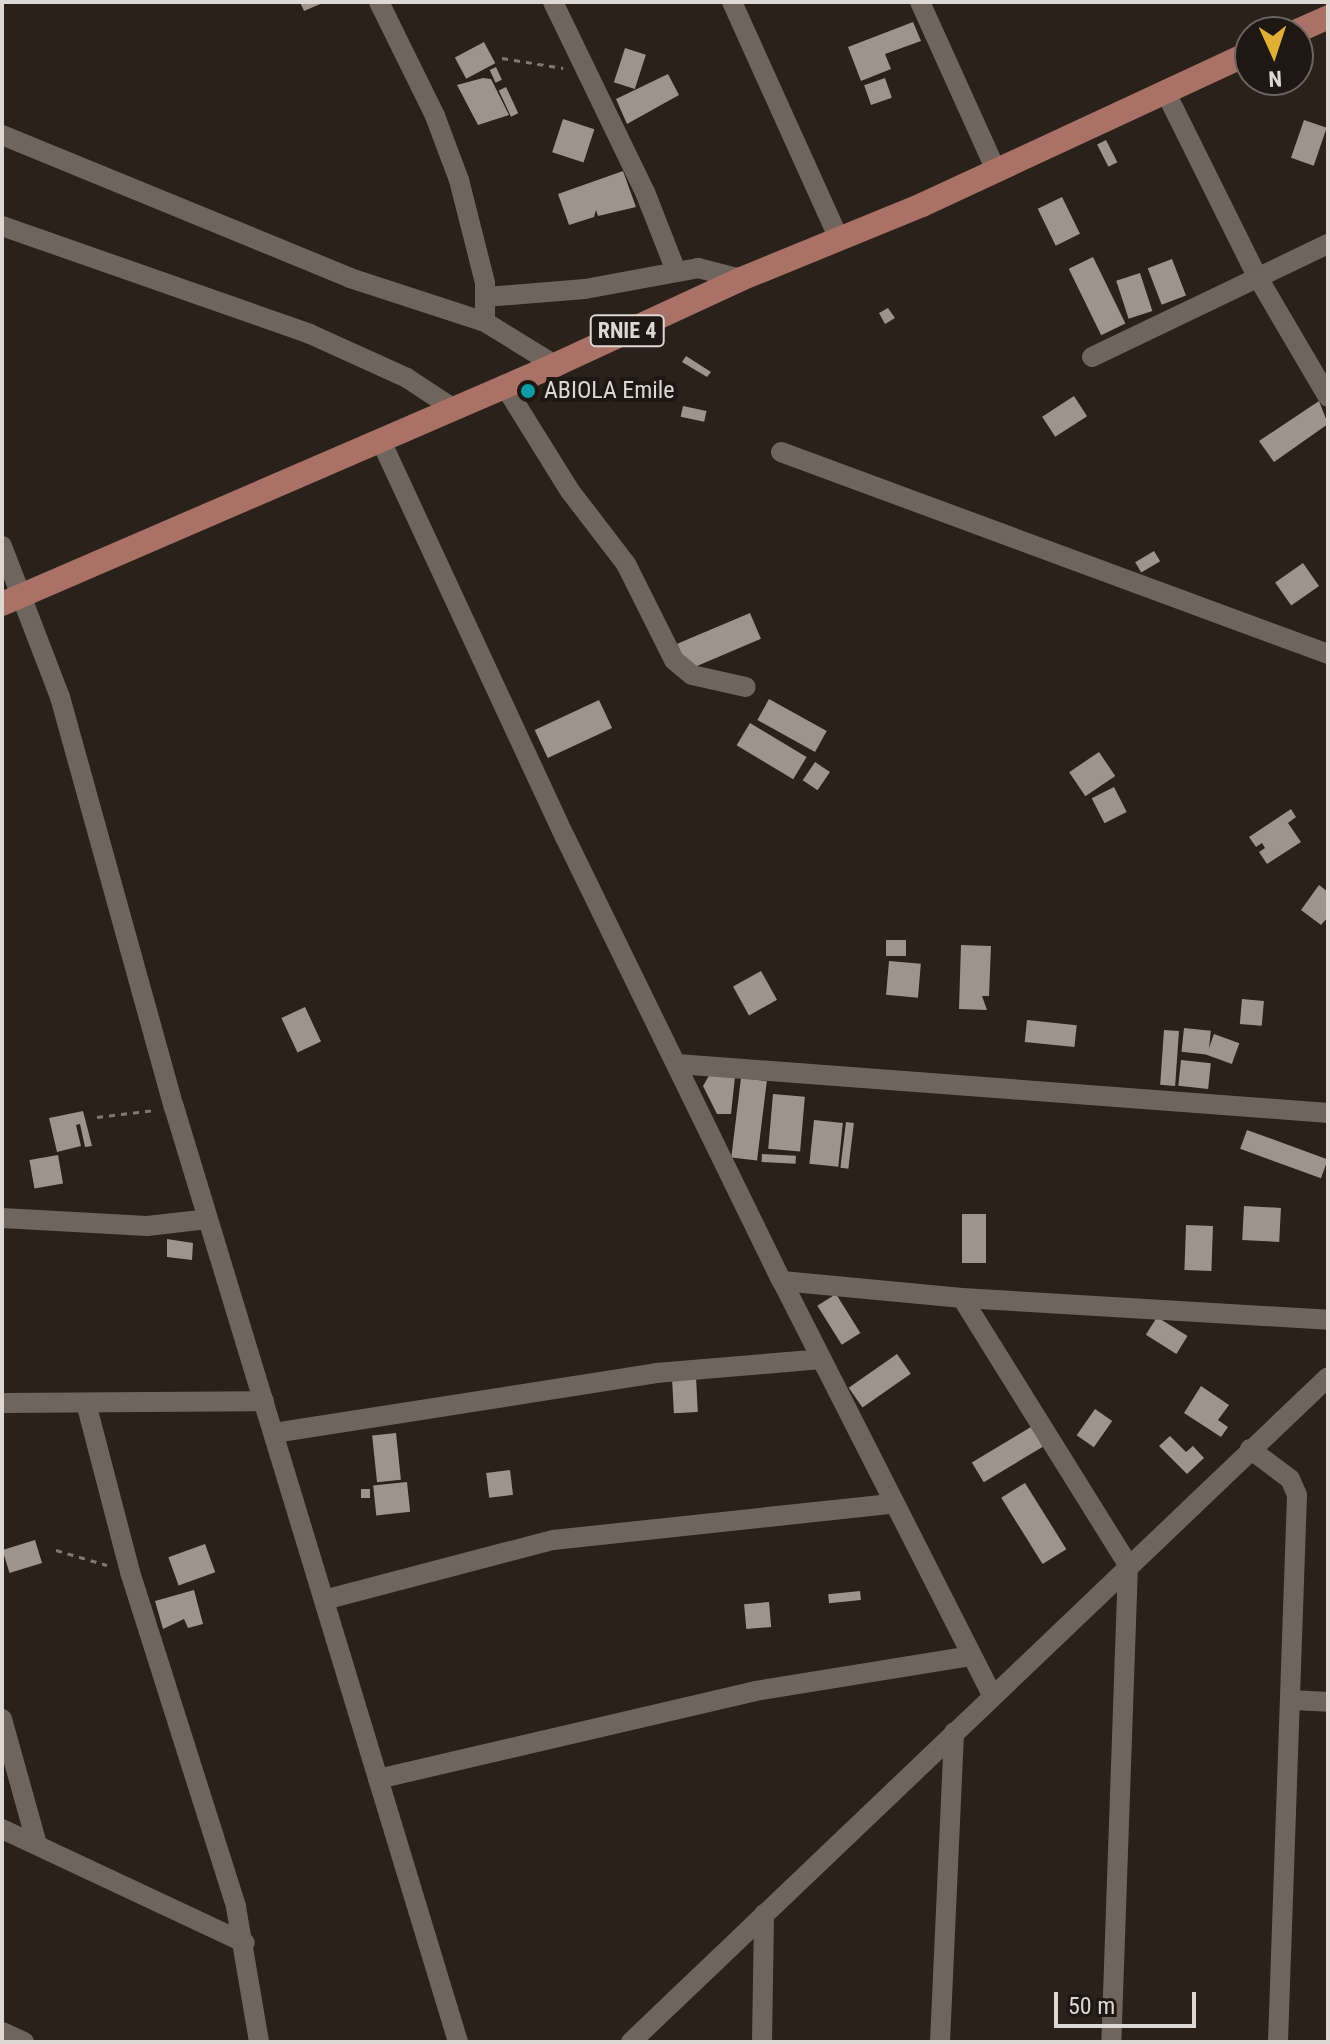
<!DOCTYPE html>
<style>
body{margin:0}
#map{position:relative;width:1330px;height:2044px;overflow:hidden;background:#29211a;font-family:"Roboto Condensed",sans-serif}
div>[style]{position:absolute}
.building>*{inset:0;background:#9e948c;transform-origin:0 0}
.path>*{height:3px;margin-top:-1.5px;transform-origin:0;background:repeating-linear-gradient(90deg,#807973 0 6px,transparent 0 12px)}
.minor>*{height:20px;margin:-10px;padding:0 10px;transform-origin:10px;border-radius:10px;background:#6f655d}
.primary>*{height:24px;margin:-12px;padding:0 12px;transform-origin:12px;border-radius:12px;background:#aa7167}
.dots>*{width:22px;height:22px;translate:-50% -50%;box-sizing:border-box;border:4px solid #1f1711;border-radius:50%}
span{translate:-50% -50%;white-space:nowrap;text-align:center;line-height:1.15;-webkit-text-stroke:8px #1f1711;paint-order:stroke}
.shield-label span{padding:2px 6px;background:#1f1711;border:2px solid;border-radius:6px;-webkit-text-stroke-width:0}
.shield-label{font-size:22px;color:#ded8d4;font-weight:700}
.poi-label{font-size:24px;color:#ded8d4}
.left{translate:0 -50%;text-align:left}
.frame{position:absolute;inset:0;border:4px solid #ded8d4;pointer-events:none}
.north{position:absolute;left:1234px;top:16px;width:80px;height:80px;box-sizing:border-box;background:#1f1711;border:2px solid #6b645f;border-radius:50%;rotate:177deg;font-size:22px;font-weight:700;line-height:32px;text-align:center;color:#ded8d4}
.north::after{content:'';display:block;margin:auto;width:28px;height:36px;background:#e0b034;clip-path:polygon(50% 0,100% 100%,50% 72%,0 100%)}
.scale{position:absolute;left:1054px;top:1992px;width:142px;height:36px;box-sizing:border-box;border:4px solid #ded8d4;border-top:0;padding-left:10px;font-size:24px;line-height:28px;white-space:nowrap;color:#ded8d4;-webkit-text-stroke:6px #1f1711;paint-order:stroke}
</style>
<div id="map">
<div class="building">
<div style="clip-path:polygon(300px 2px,325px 2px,304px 11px)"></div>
<div style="clip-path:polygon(913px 22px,921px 41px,885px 54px,891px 69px,861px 81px,848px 47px)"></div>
<div style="left:484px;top:42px;width:24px;height:33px;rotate:62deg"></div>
<div style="left:625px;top:48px;width:22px;height:36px;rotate:18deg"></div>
<div style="left:496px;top:67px;width:14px;height:7px;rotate:65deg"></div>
<div style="clip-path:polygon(668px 74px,679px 95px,627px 124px,616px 99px)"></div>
<div style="clip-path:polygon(483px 78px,491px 79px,509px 115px,478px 125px,457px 85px)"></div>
<div style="left:885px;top:78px;width:21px;height:22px;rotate:71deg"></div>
<div style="left:506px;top:87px;width:29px;height:8px;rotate:65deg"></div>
<div style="left:563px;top:119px;width:33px;height:35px;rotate:18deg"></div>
<div style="left:1304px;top:120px;width:24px;height:40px;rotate:19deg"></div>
<div style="left:1106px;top:140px;width:25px;height:10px;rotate:63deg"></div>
<div style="clip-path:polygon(623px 171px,636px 207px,598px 216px,596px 210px,594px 217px,569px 225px,558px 194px)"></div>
<div style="left:1062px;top:197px;width:41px;height:27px;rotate:64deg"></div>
<div style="left:1093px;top:257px;width:74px;height:27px;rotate:64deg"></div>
<div style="left:1172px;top:259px;width:39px;height:26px;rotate:69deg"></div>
<div style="left:1140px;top:273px;width:40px;height:25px;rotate:72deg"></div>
<div style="clip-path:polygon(888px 308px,895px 318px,885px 324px,879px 313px)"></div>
<div style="clip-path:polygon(686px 356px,711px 372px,707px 377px,682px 362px)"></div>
<div style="left:630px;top:384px;width:19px;height:4px;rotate:28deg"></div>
<div style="left:1074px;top:396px;width:24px;height:38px;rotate:57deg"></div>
<div style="clip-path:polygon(1319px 401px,1328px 424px,1274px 462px,1259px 441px)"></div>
<div style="left:683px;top:406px;width:24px;height:11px;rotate:12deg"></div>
<div style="left:1154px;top:551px;width:12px;height:22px;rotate:59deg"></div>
<div style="left:1303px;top:563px;width:28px;height:34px;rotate:55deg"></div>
<div style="left:750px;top:613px;width:28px;height:79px;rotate:67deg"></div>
<div style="left:769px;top:699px;width:66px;height:24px;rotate:29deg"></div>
<div style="left:599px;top:700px;width:31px;height:71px;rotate:65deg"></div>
<div style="left:750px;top:723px;width:66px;height:26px;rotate:31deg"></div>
<div style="left:1099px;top:752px;width:29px;height:36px;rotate:56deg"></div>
<div style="left:815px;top:762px;width:18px;height:22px;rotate:34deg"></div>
<div style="left:1114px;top:787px;width:28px;height:25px;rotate:63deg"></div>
<div style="clip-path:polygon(1291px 809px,1296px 817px,1288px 823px,1301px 842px,1267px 864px,1259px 852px,1265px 848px,1262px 843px,1256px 847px,1249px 837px)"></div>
<div style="clip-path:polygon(1319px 885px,1328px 892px,1328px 917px,1321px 925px,1301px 910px)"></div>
<div style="left:886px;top:940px;width:20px;height:16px"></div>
<div style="clip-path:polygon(961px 945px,991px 946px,989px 996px,982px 996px,987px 1010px,959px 1009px)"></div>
<div style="left:889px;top:961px;width:32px;height:34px;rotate:5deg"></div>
<div style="left:761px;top:971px;width:33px;height:32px;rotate:61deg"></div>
<div style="left:1242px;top:999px;width:22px;height:25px;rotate:5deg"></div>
<div style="left:305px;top:1007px;width:38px;height:26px;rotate:65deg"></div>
<div style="left:1027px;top:1020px;width:50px;height:22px;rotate:6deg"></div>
<div style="left:1184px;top:1028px;width:27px;height:24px;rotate:6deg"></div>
<div style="left:1164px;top:1030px;width:15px;height:55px;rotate:4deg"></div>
<div style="left:1214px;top:1034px;width:27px;height:22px;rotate:20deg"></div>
<div style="left:1181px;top:1060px;width:30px;height:26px;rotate:6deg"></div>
<div style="clip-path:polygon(710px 1074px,735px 1077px,731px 1114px,717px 1114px,703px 1086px)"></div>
<div style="left:741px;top:1078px;width:26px;height:80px;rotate:7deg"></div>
<div style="left:773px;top:1094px;width:32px;height:55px;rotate:5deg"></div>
<div style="clip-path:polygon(83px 1111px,92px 1146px,85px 1147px,80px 1124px,76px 1125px,81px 1146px,57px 1152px,49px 1118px)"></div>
<div style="left:814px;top:1120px;width:29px;height:44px;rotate:6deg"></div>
<div style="left:846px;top:1122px;width:8px;height:46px;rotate:7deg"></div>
<div style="left:1247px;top:1130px;width:86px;height:20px;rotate:20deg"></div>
<div style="left:762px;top:1154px;width:34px;height:8px;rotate:3deg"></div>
<div style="left:58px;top:1155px;width:29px;height:29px;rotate:80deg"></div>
<div style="left:1244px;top:1206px;width:37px;height:34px;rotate:3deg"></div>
<div style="left:962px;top:1214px;width:24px;height:49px"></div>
<div style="left:1186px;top:1225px;width:27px;height:45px;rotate:2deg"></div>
<div style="clip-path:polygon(167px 1239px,193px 1243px,192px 1260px,167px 1257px)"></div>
<div style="left:836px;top:1294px;width:46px;height:22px;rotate:58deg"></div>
<div style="left:1157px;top:1317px;width:36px;height:21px;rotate:32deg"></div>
<div style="left:897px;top:1354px;width:24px;height:59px;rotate:55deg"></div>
<div style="left:696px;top:1377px;width:35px;height:24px;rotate:87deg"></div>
<div style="clip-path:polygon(1201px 1386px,1229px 1405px,1218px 1420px,1228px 1427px,1221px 1437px,1184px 1413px)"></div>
<div style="left:1095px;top:1409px;width:21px;height:32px;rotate:35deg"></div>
<div style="left:1031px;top:1427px;width:23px;height:69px;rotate:59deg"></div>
<div style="left:396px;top:1433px;width:47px;height:24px;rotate:84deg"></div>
<div style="clip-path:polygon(1170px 1436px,1186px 1452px,1193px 1446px,1204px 1458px,1187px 1474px,1159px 1446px)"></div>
<div style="left:510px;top:1470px;width:25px;height:24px;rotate:83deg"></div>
<div style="left:407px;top:1482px;width:30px;height:34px;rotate:84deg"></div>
<div style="left:1025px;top:1483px;width:78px;height:28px;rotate:58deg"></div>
<div style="left:361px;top:1489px;width:9px;height:9px"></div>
<div style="left:35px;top:1540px;width:24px;height:34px;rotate:73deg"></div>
<div style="left:205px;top:1544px;width:30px;height:39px;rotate:70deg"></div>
<div style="clip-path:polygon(194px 1590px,203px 1624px,188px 1628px,184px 1619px,163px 1629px,155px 1601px)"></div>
<div style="left:860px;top:1591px;width:9px;height:32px;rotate:84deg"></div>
<div style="left:769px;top:1602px;width:25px;height:25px;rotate:85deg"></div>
</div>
<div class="path">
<div style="left:502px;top:58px;width:62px;rotate:9.3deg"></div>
<div style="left:97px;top:1117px;width:58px;rotate:-6.9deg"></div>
<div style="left:56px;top:1550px;width:53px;rotate:16.4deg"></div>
</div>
<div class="minor">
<div style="left:379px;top:2px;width:127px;rotate:63.8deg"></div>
<div style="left:435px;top:116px;width:68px;rotate:69.4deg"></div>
<div style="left:459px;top:180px;width:106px;rotate:75.8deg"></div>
<div style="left:485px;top:283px;width:39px;rotate:90deg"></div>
<div style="left:553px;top:2px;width:211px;rotate:64.2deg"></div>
<div style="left:645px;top:192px;width:85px;rotate:68.6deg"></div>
<div style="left:732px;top:2px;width:260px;rotate:65.7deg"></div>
<div style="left:920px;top:2px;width:184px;rotate:65.7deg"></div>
<div style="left:1165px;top:91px;width:207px;rotate:63.6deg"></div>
<div style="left:1257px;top:276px;width:140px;rotate:59.6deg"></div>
<div style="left:2px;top:135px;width:376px;rotate:22.3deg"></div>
<div style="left:350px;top:278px;width:142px;rotate:18.1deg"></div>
<div style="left:485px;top:322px;width:82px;rotate:31.6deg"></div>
<div style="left:2px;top:226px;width:326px;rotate:19.3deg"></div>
<div style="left:310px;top:334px;width:107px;rotate:24.4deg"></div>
<div style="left:407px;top:378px;width:56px;rotate:33.4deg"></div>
<div style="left:486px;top:297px;width:99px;rotate:-4.6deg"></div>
<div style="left:585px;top:289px;width:115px;rotate:-10.5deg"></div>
<div style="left:698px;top:268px;width:44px;rotate:14.3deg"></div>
<div style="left:1092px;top:357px;width:262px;rotate:-25.6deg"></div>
<div style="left:504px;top:385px;width:125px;rotate:58.1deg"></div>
<div style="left:570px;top:491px;width:92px;rotate:52.5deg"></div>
<div style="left:626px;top:564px;width:107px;rotate:63.4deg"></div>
<div style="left:674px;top:660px;width:23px;rotate:40deg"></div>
<div style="left:692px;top:675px;width:55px;rotate:12.5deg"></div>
<div style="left:381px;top:441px;width:437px;rotate:65.1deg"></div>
<div style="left:565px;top:837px;width:494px;rotate:64deg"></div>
<div style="left:782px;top:1281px;width:181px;rotate:5.4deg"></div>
<div style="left:962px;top:1298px;width:367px;rotate:3.4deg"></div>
<div style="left:781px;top:452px;width:583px;rotate:20.27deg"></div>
<div style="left:2px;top:546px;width:162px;rotate:69deg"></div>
<div style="left:60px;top:697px;width:426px;rotate:74.5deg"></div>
<div style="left:174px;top:1107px;width:977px;rotate:73.1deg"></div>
<div style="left:677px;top:1064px;width:653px;rotate:4.3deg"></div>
<div style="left:2px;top:1218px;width:145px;rotate:3.2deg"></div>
<div style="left:147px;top:1226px;width:61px;rotate:-6.5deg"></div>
<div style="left:782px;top:1281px;width:464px;rotate:63.1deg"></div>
<div style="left:962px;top:1298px;width:314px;rotate:58.1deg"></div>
<div style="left:1128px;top:1565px;width:477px;rotate:92deg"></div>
<div style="left:2px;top:1403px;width:262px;rotate:-0.4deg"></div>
<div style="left:86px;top:1403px;width:175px;rotate:75.4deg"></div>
<div style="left:130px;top:1572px;width:351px;rotate:72.4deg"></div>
<div style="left:236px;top:1907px;width:137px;rotate:80.3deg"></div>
<div style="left:274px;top:1433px;width:387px;rotate:-8.9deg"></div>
<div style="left:656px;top:1373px;width:166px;rotate:-4.8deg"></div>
<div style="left:1250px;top:1449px;width:50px;rotate:36.9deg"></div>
<div style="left:1290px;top:1479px;width:17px;rotate:66deg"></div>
<div style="left:1297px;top:1495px;width:547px;rotate:91.99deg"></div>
<div style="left:324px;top:1600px;width:237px;rotate:-14.7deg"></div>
<div style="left:553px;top:1540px;width:340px;rotate:-6.1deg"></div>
<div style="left:1292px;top:1700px;width:36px;rotate:3deg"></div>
<div style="left:2px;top:1719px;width:130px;rotate:74.4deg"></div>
<div style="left:378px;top:1779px;width:387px;rotate:-13.1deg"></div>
<div style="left:755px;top:1691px;width:218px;rotate:-9.2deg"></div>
<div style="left:2px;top:1829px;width:268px;rotate:25.1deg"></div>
<div style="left:2px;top:2032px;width:24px;rotate:24deg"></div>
<div style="left:631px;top:2042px;width:963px;rotate:-43.65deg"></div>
<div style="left:762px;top:2042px;width:128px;rotate:-89.1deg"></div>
<div style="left:940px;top:2042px;width:310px;rotate:-87.4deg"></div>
</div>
<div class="primary">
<div style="left:1295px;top:32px;width:36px;rotate:-24deg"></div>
<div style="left:2px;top:604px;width:602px;rotate:-23.37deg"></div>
<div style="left:555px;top:365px;width:205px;rotate:-24.8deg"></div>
<div style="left:741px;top:279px;width:196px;rotate:-22.2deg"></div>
<div style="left:922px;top:205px;width:362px;rotate:-24.9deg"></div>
</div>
<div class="dots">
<div style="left:528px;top:391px;background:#0f9aa8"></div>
</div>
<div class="shield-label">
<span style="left:627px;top:331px">RNIE 4</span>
</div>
<div class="poi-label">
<span class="left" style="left:544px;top:391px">ABIOLA Emile</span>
</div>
<div class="frame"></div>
<div class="north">N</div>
<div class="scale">50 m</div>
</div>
